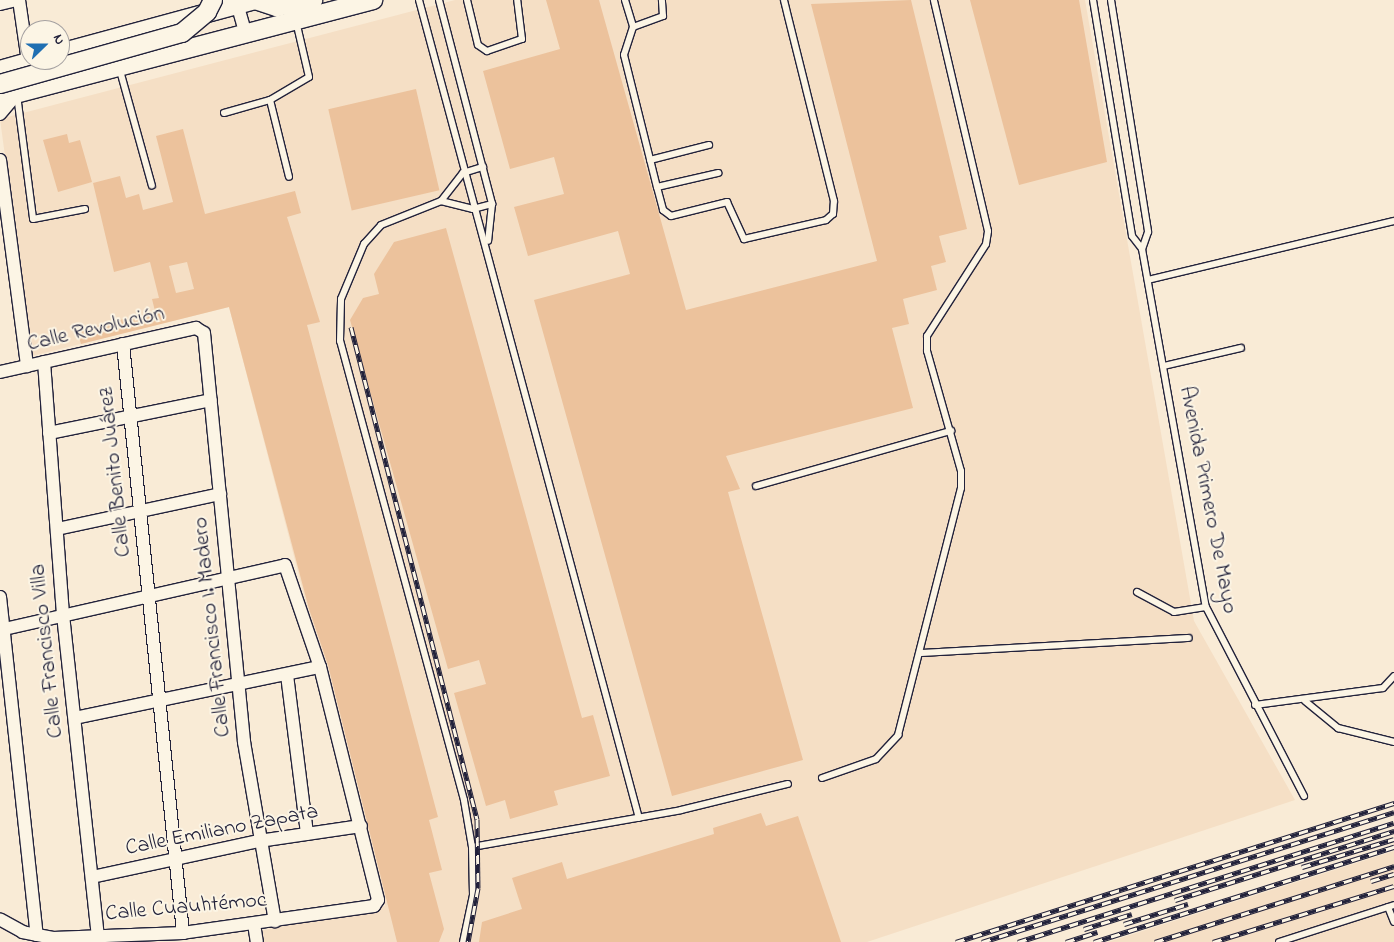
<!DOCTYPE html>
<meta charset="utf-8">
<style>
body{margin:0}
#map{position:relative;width:1394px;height:942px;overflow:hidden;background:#f9ebd6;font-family:"Indie Flower",sans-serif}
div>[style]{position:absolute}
.built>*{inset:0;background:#f5dfc5}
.building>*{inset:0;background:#ecc29c;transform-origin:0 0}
.roads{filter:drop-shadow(1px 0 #22223b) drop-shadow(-1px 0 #22223b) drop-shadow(0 1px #22223b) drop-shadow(0 -1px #22223b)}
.lane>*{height:6px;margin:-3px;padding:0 3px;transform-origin:3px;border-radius:3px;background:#fcf5e5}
.street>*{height:12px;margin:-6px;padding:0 6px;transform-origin:6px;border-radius:6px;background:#fcf5e5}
.secondary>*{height:18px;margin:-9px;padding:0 9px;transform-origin:9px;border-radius:9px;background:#fcf5e5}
.rail>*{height:5px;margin-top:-2.5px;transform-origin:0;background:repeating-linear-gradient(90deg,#fcf5e5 0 9px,#22223b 0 18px);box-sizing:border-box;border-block:1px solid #22223b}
.bridges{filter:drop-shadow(1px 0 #22223b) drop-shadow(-1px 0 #22223b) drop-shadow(0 1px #22223b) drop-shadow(0 -1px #22223b)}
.secondary-bridge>*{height:18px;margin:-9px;padding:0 9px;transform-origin:9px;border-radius:9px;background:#fcf5e5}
span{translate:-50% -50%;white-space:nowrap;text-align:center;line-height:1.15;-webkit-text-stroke:4px #fcf5e5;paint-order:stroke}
.street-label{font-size:22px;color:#22223b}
.north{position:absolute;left:20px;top:20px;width:50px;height:50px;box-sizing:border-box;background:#fcf5e5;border:1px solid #a5a1a1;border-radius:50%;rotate:68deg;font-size:14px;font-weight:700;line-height:20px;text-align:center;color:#22223b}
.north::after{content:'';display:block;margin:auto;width:18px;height:22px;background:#1f6fb2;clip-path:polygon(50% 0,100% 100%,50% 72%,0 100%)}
</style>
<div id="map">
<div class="built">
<div style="clip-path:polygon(455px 0,1085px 0,1194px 621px,1295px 800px,867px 942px,261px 942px,259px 931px,385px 906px,229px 307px,32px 356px,0 119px)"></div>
<div style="clip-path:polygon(1394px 851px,1394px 942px,1108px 942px)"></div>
</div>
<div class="building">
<div style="clip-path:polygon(546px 0,599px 0,686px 310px,877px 261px,811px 4px,911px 0,967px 229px,939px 236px,946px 262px,931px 266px,937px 290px,903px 299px,909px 324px,892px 328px,913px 408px,726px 456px,740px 489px,728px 492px,803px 760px,672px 796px,534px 300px,630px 274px,618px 231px,528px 256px,514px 207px,564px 194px,554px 157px,510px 169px,483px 71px,560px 49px)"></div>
<div style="clip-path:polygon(970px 0,1079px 0,1107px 162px,1019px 185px)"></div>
<div style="left:416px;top:89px;width:104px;height:90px;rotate:77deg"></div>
<div style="clip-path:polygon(evenodd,183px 129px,205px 214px,295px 191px,301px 213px,287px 217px,320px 322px,307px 325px,438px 817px,429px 820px,442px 870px,429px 873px,444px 929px,439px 942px,397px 942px,328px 665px,309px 609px,229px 307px,81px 344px,77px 331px,155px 311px,152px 299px,159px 298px,150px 262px,114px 272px,93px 183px,120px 176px,126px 198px,139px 194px,143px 210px,173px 202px,156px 136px,183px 129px,187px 262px,194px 289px,176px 293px,169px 266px,187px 262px)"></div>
<div style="clip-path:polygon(67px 134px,69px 143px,80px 140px,92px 182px,58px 192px,43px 140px)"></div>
<div style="clip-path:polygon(446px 228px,582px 718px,593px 715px,610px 776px,554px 791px,558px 805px,510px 819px,505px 800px,486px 806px,454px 693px,486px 684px,479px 660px,448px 669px,350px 320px,363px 298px,379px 294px,374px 274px,394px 242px)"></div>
<div style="clip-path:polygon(761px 813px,766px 826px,798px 816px,841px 942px,479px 942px,482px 922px,522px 909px,512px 878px,562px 862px,567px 879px,714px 834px,713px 828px)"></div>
</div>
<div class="roads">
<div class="lane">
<div style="left:419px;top:0;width:847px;rotate:74.95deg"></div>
<div style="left:439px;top:0;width:211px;rotate:75.4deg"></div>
<div style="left:492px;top:204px;width:37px;rotate:96deg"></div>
<div style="left:467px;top:0;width:46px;rotate:76.3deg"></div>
<div style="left:478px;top:45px;width:11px;rotate:34deg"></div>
<div style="left:487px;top:51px;width:37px;rotate:-19deg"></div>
<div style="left:522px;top:39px;width:39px;rotate:-97deg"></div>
<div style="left:625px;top:0;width:28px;rotate:73deg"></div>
<div style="left:633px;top:27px;width:29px;rotate:108deg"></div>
<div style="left:624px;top:55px;width:136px;rotate:76deg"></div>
<div style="left:657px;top:187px;width:63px;rotate:-12.9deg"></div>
<div style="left:1093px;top:0;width:239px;rotate:80.6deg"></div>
<div style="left:1132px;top:236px;width:16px;rotate:52deg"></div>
<div style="left:1142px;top:249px;width:364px;rotate:79.9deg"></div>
<div style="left:1206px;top:607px;width:213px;rotate:62.6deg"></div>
<div style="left:1111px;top:0;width:235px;rotate:80.9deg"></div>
<div style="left:1148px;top:232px;width:18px;rotate:109deg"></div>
<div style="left:633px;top:27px;width:32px;rotate:-20deg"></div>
<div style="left:663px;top:16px;width:16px;rotate:-94deg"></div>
<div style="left:119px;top:67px;width:123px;rotate:74.5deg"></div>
<div style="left:17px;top:95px;width:125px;rotate:82.6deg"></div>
<div style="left:33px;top:219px;width:53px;rotate:-10.9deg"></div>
<div style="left:270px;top:100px;width:79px;rotate:76.1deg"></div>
<div style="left:224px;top:113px;width:48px;rotate:-15.8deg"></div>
<div style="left:270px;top:100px;width:45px;rotate:-30.5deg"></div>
<div style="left:309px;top:77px;width:57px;rotate:-103.1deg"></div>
<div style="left:650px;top:160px;width:61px;rotate:-14.3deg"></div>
<div style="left:657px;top:187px;width:24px;rotate:75deg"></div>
<div style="left:663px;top:210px;width:10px;rotate:37deg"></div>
<div style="left:671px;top:216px;width:58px;rotate:-14deg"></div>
<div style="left:727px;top:202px;width:41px;rotate:65.3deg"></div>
<div style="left:744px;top:239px;width:84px;rotate:-13deg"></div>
<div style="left:826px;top:220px;width:9px;rotate:-41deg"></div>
<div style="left:833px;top:214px;width:13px;rotate:-86deg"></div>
<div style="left:834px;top:201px;width:207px;rotate:-104deg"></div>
<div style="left:441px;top:201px;width:33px;rotate:14deg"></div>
<div style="left:473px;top:209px;width:20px;rotate:-15deg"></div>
<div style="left:1148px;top:280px;width:253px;rotate:-13.5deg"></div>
<div style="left:1164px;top:366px;width:79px;rotate:-13.2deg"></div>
<div style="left:756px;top:486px;width:203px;rotate:-15.8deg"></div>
<div style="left:1137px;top:592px;width:42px;rotate:28.4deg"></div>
<div style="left:1174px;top:612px;width:32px;rotate:-9deg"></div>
<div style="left:920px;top:653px;width:269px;rotate:-3.2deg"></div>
<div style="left:1305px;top:701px;width:43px;rotate:39.3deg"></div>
<div style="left:1338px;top:728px;width:58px;rotate:14deg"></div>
<div style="left:1255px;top:705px;width:129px;rotate:-7.6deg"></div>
<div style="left:1383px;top:688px;width:16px;rotate:-47deg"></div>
<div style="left:822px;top:778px;width:57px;rotate:-19.4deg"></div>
<div style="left:876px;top:759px;width:33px;rotate:-47deg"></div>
<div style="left:898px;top:735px;width:255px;rotate:-75.7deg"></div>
<div style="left:961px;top:488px;width:17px;rotate:-90deg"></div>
<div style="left:961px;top:471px;width:125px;rotate:-105.8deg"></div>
<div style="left:927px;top:351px;width:15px;rotate:-90deg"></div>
<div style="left:927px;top:336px;width:109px;rotate:-57.3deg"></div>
<div style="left:986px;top:244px;width:13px;rotate:-81deg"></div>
<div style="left:988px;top:231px;width:237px;rotate:-103.2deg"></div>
<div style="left:472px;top:847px;width:212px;rotate:-10deg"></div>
<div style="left:681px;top:810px;width:110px;rotate:-13.7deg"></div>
<div style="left:1388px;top:907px;width:16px;rotate:68deg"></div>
<div style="left:463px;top:942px;width:48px;rotate:-78deg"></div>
<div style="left:473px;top:895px;width:48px;rotate:-91.2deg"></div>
<div style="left:472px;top:847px;width:48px;rotate:-99.7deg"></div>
<div style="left:464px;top:800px;width:475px;rotate:-105.1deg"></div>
<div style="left:340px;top:341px;width:42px;rotate:-88.6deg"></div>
<div style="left:341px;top:299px;width:60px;rotate:-67.3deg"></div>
<div style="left:364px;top:244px;width:25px;rotate:-48deg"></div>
<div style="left:381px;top:225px;width:65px;rotate:-21.8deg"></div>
<div style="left:441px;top:201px;width:36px;rotate:-52deg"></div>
<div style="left:463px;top:173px;width:21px;rotate:-17deg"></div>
<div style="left:1279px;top:942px;width:121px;rotate:-17.8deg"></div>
</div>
<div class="street">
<div style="left:19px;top:0;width:63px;rotate:81.7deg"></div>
<div style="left:236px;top:0;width:33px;rotate:74deg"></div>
<div style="left:0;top:4px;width:16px;rotate:-14deg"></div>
<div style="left:0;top:114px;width:26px;rotate:-50deg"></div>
<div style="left:0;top:160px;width:208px;rotate:82.5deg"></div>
<div style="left:123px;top:344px;width:592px;rotate:84.18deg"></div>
<div style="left:44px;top:362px;width:254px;rotate:85.7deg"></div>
<div style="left:63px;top:615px;width:323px;rotate:83.8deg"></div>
<div style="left:0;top:372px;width:201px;rotate:-12.7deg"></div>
<div style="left:196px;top:328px;width:9px;rotate:32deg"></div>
<div style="left:204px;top:333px;width:411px;rotate:84.4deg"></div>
<div style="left:244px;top:742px;width:182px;rotate:80.2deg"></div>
<div style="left:49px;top:433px;width:165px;rotate:-11.5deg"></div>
<div style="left:57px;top:529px;width:167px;rotate:-12.1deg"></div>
<div style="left:0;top:597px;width:340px;rotate:83.8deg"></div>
<div style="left:0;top:630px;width:292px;rotate:-12.8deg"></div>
<div style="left:285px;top:565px;width:108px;rotate:71.1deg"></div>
<div style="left:320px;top:667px;width:240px;rotate:76deg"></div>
<div style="left:378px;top:900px;width:7px;rotate:124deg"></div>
<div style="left:374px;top:906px;width:193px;rotate:172deg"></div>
<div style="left:183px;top:933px;width:130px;rotate:177.8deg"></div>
<div style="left:53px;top:938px;width:31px;rotate:-169deg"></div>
<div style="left:23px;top:932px;width:26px;rotate:-151deg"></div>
<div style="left:287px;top:675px;width:160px;rotate:82.8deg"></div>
<div style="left:75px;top:718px;width:250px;rotate:-11.8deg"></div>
<div style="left:92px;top:877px;width:171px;rotate:-12.2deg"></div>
<div style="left:259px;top:841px;width:103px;rotate:-8.4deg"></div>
<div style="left:254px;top:924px;width:18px;rotate:81deg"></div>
</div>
<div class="secondary">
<div style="left:255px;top:0;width:23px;rotate:18deg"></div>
<div style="left:277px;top:7px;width:37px;rotate:-11deg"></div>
<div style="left:60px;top:53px;width:202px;rotate:-15.2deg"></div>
<div style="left:0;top:70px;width:36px;rotate:-16deg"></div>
<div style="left:0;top:98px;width:386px;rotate:-14.7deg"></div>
</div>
</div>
<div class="rail">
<div style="left:351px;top:327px;width:508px;rotate:75.64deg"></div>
<div style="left:477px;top:819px;width:69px;rotate:89.2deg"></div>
<div style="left:478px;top:888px;width:55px;rotate:100.5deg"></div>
<div style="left:1302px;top:867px;width:96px;rotate:-16.9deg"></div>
<div style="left:1371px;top:881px;width:24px;rotate:-17deg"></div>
<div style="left:1175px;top:900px;width:230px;rotate:-17.5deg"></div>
<div style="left:1124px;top:924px;width:67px;rotate:-17.4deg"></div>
<div style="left:1084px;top:929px;width:50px;rotate:-17.4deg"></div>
<div style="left:956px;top:942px;width:460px;rotate:-17.6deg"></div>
<div style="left:982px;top:942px;width:432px;rotate:-17.5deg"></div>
<div style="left:1018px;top:942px;width:394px;rotate:-17.6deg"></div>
<div style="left:1066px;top:942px;width:33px;rotate:-18deg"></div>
<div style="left:1094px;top:942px;width:315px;rotate:-17.6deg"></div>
<div style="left:1155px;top:942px;width:251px;rotate:-17.6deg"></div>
<div style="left:1213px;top:942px;width:189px;rotate:-17.2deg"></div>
</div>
<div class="bridges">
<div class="secondary-bridge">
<div style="left:0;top:84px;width:189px;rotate:-15.7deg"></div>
<div style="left:182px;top:33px;width:33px;rotate:-40deg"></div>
<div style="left:207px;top:12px;width:13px;rotate:-63deg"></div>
</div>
</div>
<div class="street-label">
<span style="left:96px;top:330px;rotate:-13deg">Calle Revolución</span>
<span style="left:116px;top:472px;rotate:-96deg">Calle Benito Juárez</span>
<span style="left:1207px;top:500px;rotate:79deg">Avenida Primero De Mayo</span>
<span style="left:213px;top:627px;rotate:-96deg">Calle Francisco I. Madero</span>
<span style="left:48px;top:651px;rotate:-96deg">Calle Francisco Villa</span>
<span style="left:222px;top:831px;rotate:-11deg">Calle Emiliano Zapata</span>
<span style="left:186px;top:908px;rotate:-5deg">Calle Cuauhtémoc</span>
</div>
<div class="north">N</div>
</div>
